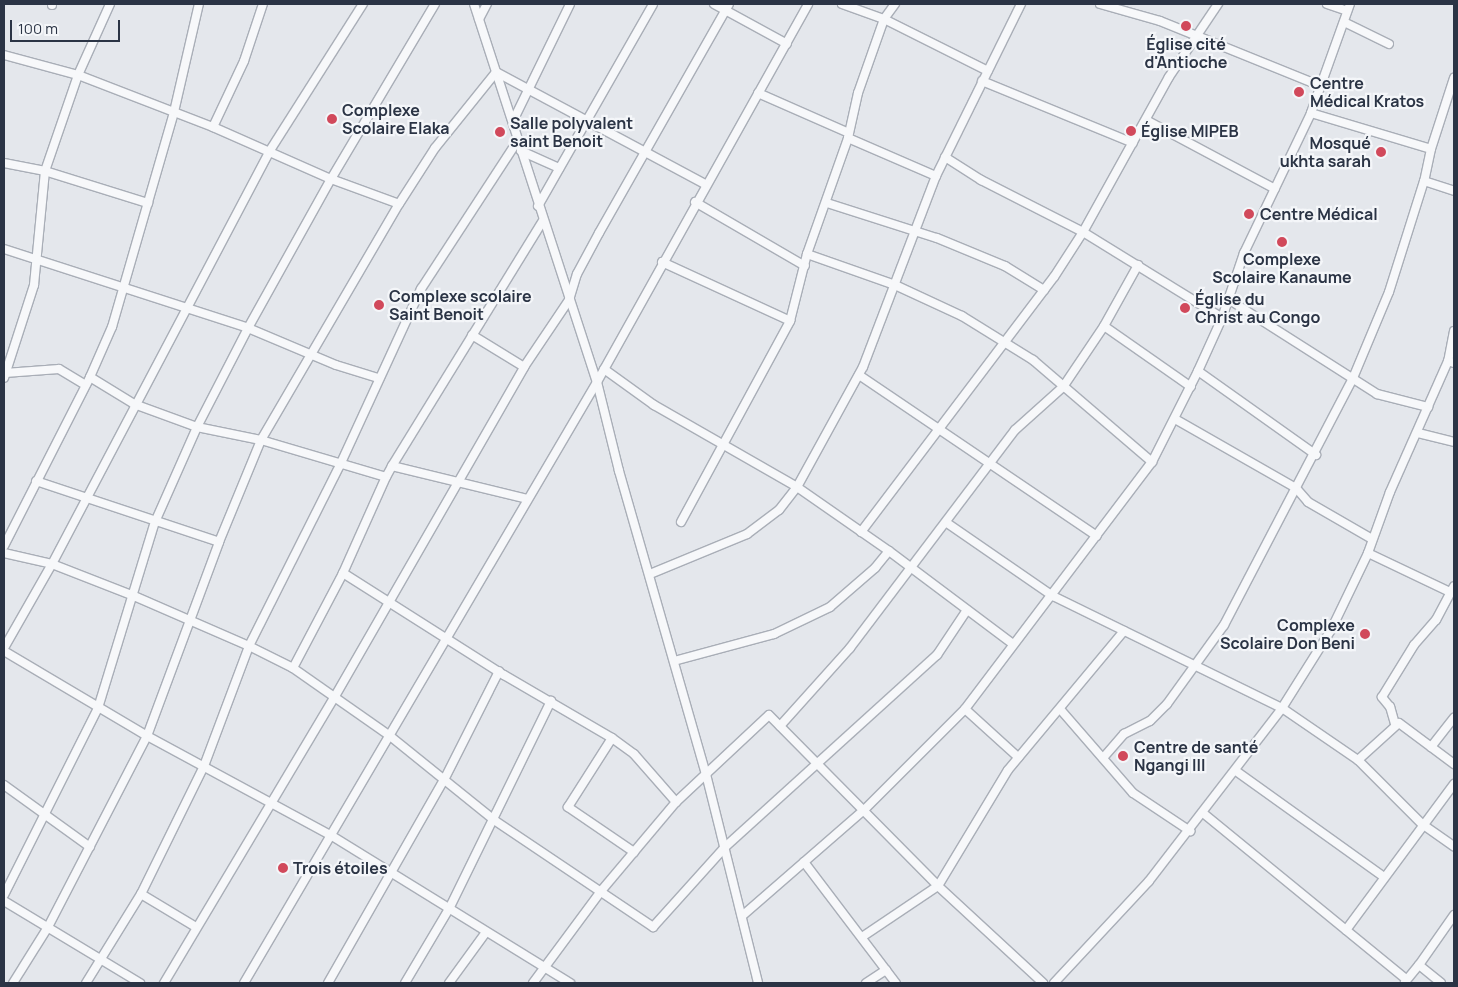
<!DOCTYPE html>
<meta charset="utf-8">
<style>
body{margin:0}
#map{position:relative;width:1458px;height:987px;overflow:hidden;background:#e4e7ec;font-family:Manrope,sans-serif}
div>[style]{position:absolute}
.roads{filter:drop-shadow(1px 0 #a9aeb7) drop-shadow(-1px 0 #a9aeb7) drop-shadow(0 1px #a9aeb7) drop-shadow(0 -1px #a9aeb7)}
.minor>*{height:8px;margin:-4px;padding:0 4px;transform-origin:4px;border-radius:4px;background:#f7f8fa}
.dots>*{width:14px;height:14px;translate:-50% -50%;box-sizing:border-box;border:2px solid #f4f6f9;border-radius:50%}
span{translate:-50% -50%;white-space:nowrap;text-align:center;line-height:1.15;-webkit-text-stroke:4.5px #f4f6f9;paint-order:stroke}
.poi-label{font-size:16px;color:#2b3445;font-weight:700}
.left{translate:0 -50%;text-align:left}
.right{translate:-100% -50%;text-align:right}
.frame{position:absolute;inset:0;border:5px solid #2b3445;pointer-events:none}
.scale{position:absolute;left:10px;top:20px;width:110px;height:22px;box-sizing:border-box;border:2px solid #2b3445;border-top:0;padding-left:6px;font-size:15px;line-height:18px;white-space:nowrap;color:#2b3445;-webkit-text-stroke:4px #f4f6f9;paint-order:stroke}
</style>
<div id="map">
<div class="roads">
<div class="minor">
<div style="left:474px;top:4px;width:398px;rotate:72deg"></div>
<div style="left:597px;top:382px;width:92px;rotate:76.1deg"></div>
<div style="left:619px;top:471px;width:315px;rotate:74deg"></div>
<div style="left:706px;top:774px;width:215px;rotate:76deg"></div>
<div style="left:714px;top:4px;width:83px;rotate:28.7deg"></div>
<div style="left:842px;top:4px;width:45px;rotate:19.7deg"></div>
<div style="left:884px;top:19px;width:116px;rotate:26.6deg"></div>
<div style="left:1100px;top:4px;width:62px;rotate:15.8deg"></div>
<div style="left:1160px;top:21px;width:174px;rotate:22deg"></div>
<div style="left:1327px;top:4px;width:21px;rotate:19deg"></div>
<div style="left:1350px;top:4px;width:116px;rotate:109.7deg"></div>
<div style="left:1311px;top:113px;width:125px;rotate:16.7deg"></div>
<div style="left:1431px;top:149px;width:33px;rotate:102deg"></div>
<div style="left:1424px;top:181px;width:32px;rotate:18deg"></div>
<div style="left:52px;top:5px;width:1px;rotate:-90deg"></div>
<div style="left:479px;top:19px;width:17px;rotate:-62deg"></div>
<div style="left:1344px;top:22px;width:50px;rotate:26.1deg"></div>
<div style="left:4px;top:55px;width:77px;rotate:15.1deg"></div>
<div style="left:78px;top:75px;width:145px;rotate:21.1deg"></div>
<div style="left:213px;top:127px;width:129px;rotate:23.8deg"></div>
<div style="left:331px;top:179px;width:72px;rotate:20.2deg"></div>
<div style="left:982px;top:81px;width:163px;rotate:22.3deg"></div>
<div style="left:758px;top:93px;width:99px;rotate:23.7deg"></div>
<div style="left:1146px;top:120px;width:146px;rotate:28.1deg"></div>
<div style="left:513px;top:121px;width:130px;rotate:-64deg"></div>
<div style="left:213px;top:127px;width:73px;rotate:-64.8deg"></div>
<div style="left:244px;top:61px;width:60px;rotate:-71.6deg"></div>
<div style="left:848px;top:138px;width:96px;rotate:23.4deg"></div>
<div style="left:1431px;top:149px;width:75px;rotate:-72.1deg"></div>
<div style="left:521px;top:151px;width:42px;rotate:24.1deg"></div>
<div style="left:945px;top:157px;width:43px;rotate:32.6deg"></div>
<div style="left:981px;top:180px;width:114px;rotate:27deg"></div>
<div style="left:1083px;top:232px;width:163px;rotate:31.7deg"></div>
<div style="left:4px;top:163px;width:42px;rotate:11deg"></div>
<div style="left:45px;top:171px;width:108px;rotate:17.3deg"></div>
<div style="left:695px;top:202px;width:127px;rotate:30.2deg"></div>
<div style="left:827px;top:203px;width:115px;rotate:17.7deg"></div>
<div style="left:937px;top:238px;width:74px;rotate:22.4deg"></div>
<div style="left:1005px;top:266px;width:46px;rotate:31.6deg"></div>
<div style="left:538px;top:206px;width:232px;rotate:-60.3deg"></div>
<div style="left:4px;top:249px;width:256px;rotate:17.9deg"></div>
<div style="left:248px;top:328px;width:95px;rotate:22.8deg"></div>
<div style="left:336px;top:365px;width:44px;rotate:17.2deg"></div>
<div style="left:807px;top:254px;width:93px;rotate:19.4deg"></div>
<div style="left:895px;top:285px;width:74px;rotate:24.8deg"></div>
<div style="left:962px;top:316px;width:84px;rotate:31.8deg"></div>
<div style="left:1033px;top:360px;width:157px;rotate:40.6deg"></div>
<div style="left:662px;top:262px;width:141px;rotate:24.7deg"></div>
<div style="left:1228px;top:299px;width:177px;rotate:32.5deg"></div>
<div style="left:1377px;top:394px;width:53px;rotate:14.3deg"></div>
<div style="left:1104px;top:326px;width:106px;rotate:35deg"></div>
<div style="left:1454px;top:331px;width:31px;rotate:101deg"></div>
<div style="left:1448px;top:361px;width:6px;rotate:18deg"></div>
<div style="left:472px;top:335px;width:61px;rotate:31.6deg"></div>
<div style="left:604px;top:369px;width:62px;rotate:35.8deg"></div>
<div style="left:654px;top:405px;width:165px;rotate:29.8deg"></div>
<div style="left:797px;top:487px;width:112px;rotate:34.8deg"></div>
<div style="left:889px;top:551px;width:155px;rotate:36.9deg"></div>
<div style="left:1198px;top:371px;width:145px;rotate:35.4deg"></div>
<div style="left:5px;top:373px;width:54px;rotate:-4.2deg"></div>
<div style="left:59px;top:369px;width:31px;rotate:31deg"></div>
<div style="left:859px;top:375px;width:287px;rotate:34.1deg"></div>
<div style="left:90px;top:377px;width:52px;rotate:31.5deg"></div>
<div style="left:134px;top:404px;width:67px;rotate:20.1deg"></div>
<div style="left:197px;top:427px;width:65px;rotate:11.5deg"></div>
<div style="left:261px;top:440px;width:130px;rotate:16.5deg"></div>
<div style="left:386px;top:477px;width:13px;rotate:-61deg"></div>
<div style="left:392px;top:466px;width:139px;rotate:13.7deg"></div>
<div style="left:4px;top:378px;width:98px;rotate:-72.1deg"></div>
<div style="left:34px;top:285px;width:115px;rotate:-84.5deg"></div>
<div style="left:45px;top:171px;width:102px;rotate:-71deg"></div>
<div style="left:78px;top:75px;width:78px;rotate:-65.7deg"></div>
<div style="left:1175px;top:419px;width:139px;rotate:29.7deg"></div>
<div style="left:1296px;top:488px;width:18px;rotate:49deg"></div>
<div style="left:1308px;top:502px;width:74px;rotate:30deg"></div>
<div style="left:1418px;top:433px;width:37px;rotate:14deg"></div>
<div style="left:392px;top:466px;width:288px;rotate:-58.4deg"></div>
<div style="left:36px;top:481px;width:193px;rotate:18.4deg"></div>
<div style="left:681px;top:522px;width:229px;rotate:-61.5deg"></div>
<div style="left:790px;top:321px;width:69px;rotate:-75.8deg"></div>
<div style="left:807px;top:254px;width:123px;rotate:-70.5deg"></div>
<div style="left:848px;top:138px;width:46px;rotate:-77.5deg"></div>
<div style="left:858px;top:93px;width:78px;rotate:-70.6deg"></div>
<div style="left:884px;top:19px;width:19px;rotate:-54deg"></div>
<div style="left:947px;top:523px;width:129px;rotate:34.6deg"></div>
<div style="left:1053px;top:596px;width:255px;rotate:26.1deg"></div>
<div style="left:1282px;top:708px;width:92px;rotate:34.4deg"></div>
<div style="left:1358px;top:760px;width:91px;rotate:45deg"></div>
<div style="left:1422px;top:824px;width:39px;rotate:35deg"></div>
<div style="left:861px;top:532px;width:320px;rotate:-52.9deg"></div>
<div style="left:1054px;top:277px;width:54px;rotate:-57.2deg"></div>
<div style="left:1083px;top:232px;width:177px;rotate:-61deg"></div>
<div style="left:1169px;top:77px;width:88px;rotate:-56.1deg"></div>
<div style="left:4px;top:546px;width:190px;rotate:-63deg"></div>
<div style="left:90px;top:377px;width:55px;rotate:-66.3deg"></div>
<div style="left:112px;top:327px;width:224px;rotate:-73.9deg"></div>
<div style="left:174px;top:112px;width:111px;rotate:-77deg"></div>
<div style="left:4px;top:553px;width:49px;rotate:12.9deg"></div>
<div style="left:52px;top:564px;width:88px;rotate:21.3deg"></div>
<div style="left:134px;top:596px;width:125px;rotate:23.5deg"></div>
<div style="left:249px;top:646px;width:49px;rotate:26.6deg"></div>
<div style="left:293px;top:668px;width:118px;rotate:35deg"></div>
<div style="left:390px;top:736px;width:134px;rotate:38.9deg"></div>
<div style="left:494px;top:820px;width:192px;rotate:33.9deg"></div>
<div style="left:653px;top:927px;width:108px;rotate:-48deg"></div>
<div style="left:725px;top:847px;width:286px;rotate:-42.2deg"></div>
<div style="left:937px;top:655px;width:54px;rotate:-56.3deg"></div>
<div style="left:1368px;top:553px;width:91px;rotate:25.4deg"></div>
<div style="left:343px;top:573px;width:191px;rotate:32.4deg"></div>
<div style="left:504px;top:675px;width:125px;rotate:30.3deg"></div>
<div style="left:612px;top:738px;width:27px;rotate:36deg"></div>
<div style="left:634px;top:754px;width:64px;rotate:48.8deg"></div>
<div style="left:650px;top:574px;width:105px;rotate:-22.4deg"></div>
<div style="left:747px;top:534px;width:40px;rotate:-37deg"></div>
<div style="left:779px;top:510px;width:29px;rotate:-52deg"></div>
<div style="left:797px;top:487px;width:137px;rotate:-61.2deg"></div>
<div style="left:863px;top:367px;width:204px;rotate:-69.1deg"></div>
<div style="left:936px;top:176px;width:192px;rotate:-63.7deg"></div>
<div style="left:4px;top:648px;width:97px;rotate:-60.3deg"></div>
<div style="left:52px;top:564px;width:466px;rotate:-62.2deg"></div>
<div style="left:269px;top:152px;width:175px;rotate:-57.6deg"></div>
<div style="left:4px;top:651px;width:166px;rotate:30.7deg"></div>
<div style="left:147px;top:736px;width:210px;rotate:28.4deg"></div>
<div style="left:332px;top:836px;width:280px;rotate:31.7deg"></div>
<div style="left:674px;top:661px;width:104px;rotate:-15.1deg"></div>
<div style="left:774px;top:634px;width:62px;rotate:-25.7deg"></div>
<div style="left:830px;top:607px;width:60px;rotate:-40.9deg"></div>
<div style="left:875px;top:568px;width:22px;rotate:-51deg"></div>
<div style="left:293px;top:668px;width:107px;rotate:-62.2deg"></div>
<div style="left:343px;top:573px;width:105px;rotate:-65.9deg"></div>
<div style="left:965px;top:709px;width:72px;rotate:42.2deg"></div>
<div style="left:1060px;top:709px;width:111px;rotate:49deg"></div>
<div style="left:1133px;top:793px;width:69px;rotate:33.7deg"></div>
<div style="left:1395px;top:724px;width:18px;rotate:-106deg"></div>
<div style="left:1390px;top:707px;width:13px;rotate:-129deg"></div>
<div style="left:1382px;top:697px;width:61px;rotate:-58.4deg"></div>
<div style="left:1414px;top:645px;width:33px;rotate:-49deg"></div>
<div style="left:1436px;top:620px;width:38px;rotate:-62deg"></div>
<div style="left:780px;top:726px;width:105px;rotate:-48.1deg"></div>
<div style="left:850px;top:648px;width:273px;rotate:-52.9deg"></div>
<div style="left:1015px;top:430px;width:64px;rotate:-41.9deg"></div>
<div style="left:1063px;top:387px;width:73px;rotate:-56.1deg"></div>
<div style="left:1104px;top:326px;width:70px;rotate:-60.9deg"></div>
<div style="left:612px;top:738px;width:82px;rotate:122.5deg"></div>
<div style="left:568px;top:807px;width:80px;rotate:34.3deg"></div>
<div style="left:1431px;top:747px;width:37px;rotate:-52deg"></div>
<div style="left:1103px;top:758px;width:32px;rotate:-49deg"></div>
<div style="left:1124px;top:734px;width:29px;rotate:-27deg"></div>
<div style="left:1150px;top:721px;width:24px;rotate:-45deg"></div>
<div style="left:1167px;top:704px;width:97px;rotate:-54.2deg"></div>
<div style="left:1224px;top:625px;width:279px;rotate:-62.4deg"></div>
<div style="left:1353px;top:378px;width:93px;rotate:-67.3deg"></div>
<div style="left:1389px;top:292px;width:116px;rotate:-72.5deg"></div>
<div style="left:1358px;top:760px;width:55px;rotate:-42.1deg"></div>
<div style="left:1399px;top:723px;width:69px;rotate:36.7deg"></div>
<div style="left:1236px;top:771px;width:182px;rotate:35.6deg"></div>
<div style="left:4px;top:785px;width:106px;rotate:35.8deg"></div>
<div style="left:1203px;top:813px;width:262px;rotate:39.3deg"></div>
<div style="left:804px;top:862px;width:152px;rotate:52.8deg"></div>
<div style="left:141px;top:894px;width:64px;rotate:31deg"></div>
<div style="left:4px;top:895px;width:209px;rotate:-63.3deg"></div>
<div style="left:98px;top:708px;width:195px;rotate:-73deg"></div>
<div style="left:155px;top:522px;width:104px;rotate:-66.1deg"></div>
<div style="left:197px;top:427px;width:111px;rotate:-62.7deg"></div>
<div style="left:248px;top:328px;width:171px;rotate:-60.9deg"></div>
<div style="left:331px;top:179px;width:204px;rotate:-59.3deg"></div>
<div style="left:4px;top:901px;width:159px;rotate:31.1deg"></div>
<div style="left:742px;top:916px;width:163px;rotate:-41deg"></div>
<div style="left:865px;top:809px;width:141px;rotate:-45deg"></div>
<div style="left:965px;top:709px;width:310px;rotate:-52.9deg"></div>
<div style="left:1152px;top:462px;width:102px;rotate:-63.2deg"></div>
<div style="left:1198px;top:371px;width:58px;rotate:-65.6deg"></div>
<div style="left:1222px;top:318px;width:69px;rotate:-71.3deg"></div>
<div style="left:1244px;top:253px;width:155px;rotate:-64.4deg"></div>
<div style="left:1346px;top:930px;width:182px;rotate:-53.5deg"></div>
<div style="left:862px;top:937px;width:92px;rotate:-33.9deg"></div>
<div style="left:938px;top:886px;width:135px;rotate:-58.9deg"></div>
<div style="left:1008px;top:770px;width:181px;rotate:-50.2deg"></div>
<div style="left:1419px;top:965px;width:61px;rotate:-55deg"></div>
<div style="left:1405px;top:982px;width:22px;rotate:-51deg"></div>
<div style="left:1419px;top:965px;width:28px;rotate:39deg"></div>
<div style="left:13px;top:983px;width:66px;rotate:-58deg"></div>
<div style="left:48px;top:927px;width:215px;rotate:-62.6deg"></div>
<div style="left:147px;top:736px;width:207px;rotate:-69.6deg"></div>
<div style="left:219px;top:542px;width:110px;rotate:-67.6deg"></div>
<div style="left:261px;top:440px;width:273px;rotate:-59.7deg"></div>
<div style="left:399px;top:204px;width:67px;rotate:-57.3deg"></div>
<div style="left:435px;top:148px;width:97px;rotate:-51.2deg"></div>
<div style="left:496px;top:72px;width:237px;rotate:28.2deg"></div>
<div style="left:86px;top:983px;width:105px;rotate:-58.3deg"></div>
<div style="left:141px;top:894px;width:143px;rotate:-63.8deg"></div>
<div style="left:204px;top:766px;width:128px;rotate:-69.4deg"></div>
<div style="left:249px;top:646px;width:203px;rotate:-63.3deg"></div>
<div style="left:340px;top:465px;width:194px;rotate:-65.3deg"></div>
<div style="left:421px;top:289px;width:178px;rotate:-56.9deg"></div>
<div style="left:164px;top:983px;width:332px;rotate:-59.2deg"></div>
<div style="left:334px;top:698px;width:382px;rotate:-60.1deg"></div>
<div style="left:524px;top:367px;width:81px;rotate:-56.1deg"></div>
<div style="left:569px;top:300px;width:27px;rotate:-73deg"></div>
<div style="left:577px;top:274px;width:47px;rotate:-61.8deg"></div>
<div style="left:599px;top:233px;width:263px;rotate:-60.4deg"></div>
<div style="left:244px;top:983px;width:697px;rotate:-59.57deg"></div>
<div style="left:597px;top:382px;width:433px;rotate:-60.8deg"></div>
<div style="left:328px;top:983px;width:234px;rotate:-60.3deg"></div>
<div style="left:444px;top:780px;width:122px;rotate:-63.2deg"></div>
<div style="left:405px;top:983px;width:86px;rotate:-59.3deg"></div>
<div style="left:449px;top:909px;width:232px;rotate:-63.9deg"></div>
<div style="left:449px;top:983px;width:63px;rotate:-54deg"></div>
<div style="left:533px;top:983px;width:114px;rotate:-53.5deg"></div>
<div style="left:601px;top:891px;width:116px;rotate:-49.9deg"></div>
<div style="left:676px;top:802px;width:127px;rotate:-43.1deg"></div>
<div style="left:769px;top:715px;width:240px;rotate:45.3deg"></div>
<div style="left:938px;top:886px;width:143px;rotate:42.7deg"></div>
<div style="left:866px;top:983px;width:24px;rotate:-33deg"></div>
<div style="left:1054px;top:983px;width:139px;rotate:-47deg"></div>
<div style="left:1149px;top:881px;width:218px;rotate:-52.4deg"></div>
<div style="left:1282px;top:708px;width:92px;rotate:-57.9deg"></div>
<div style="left:1331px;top:630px;width:85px;rotate:-64.3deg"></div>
<div style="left:1368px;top:553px;width:65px;rotate:-70.2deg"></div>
<div style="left:1390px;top:492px;width:143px;rotate:-66.1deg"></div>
</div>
</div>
<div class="dots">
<div style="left:1186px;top:26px;background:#d1495b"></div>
<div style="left:1299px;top:92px;background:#d1495b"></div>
<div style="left:332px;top:119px;background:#d1495b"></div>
<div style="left:1131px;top:131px;background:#d1495b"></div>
<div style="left:500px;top:132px;background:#d1495b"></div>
<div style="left:1381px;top:152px;background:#d1495b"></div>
<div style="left:1249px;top:214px;background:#d1495b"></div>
<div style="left:1282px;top:242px;background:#d1495b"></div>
<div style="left:379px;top:305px;background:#d1495b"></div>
<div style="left:1185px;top:308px;background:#d1495b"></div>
<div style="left:1365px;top:634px;background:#d1495b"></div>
<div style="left:1123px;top:756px;background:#d1495b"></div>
<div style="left:283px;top:868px;background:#d1495b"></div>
</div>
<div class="poi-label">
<span style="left:1186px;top:53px">Église cité<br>d'Antioche</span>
<span class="left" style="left:1310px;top:92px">Centre<br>Médical Kratos</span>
<span class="left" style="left:342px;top:119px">Complexe<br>Scolaire Elaka</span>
<span class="left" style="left:510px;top:132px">Salle polyvalent<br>saint Benoit</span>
<span class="left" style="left:1141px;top:131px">Église MIPEB</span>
<span class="right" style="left:1371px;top:152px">Mosqué<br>ukhta sarah</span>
<span class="left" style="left:1260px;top:214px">Centre Médical</span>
<span style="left:1282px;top:268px">Complexe<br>Scolaire Kanaume</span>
<span class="left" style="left:389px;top:305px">Complexe scolaire<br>Saint Benoit</span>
<span class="left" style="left:1195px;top:308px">Église du<br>Christ au Congo</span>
<span class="right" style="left:1355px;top:634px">Complexe<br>Scolaire Don Beni</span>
<span class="left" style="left:1134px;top:756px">Centre de santé<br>Ngangi III</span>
<span class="left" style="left:293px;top:868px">Trois étoiles</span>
</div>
<div class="frame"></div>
<div class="scale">100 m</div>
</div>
